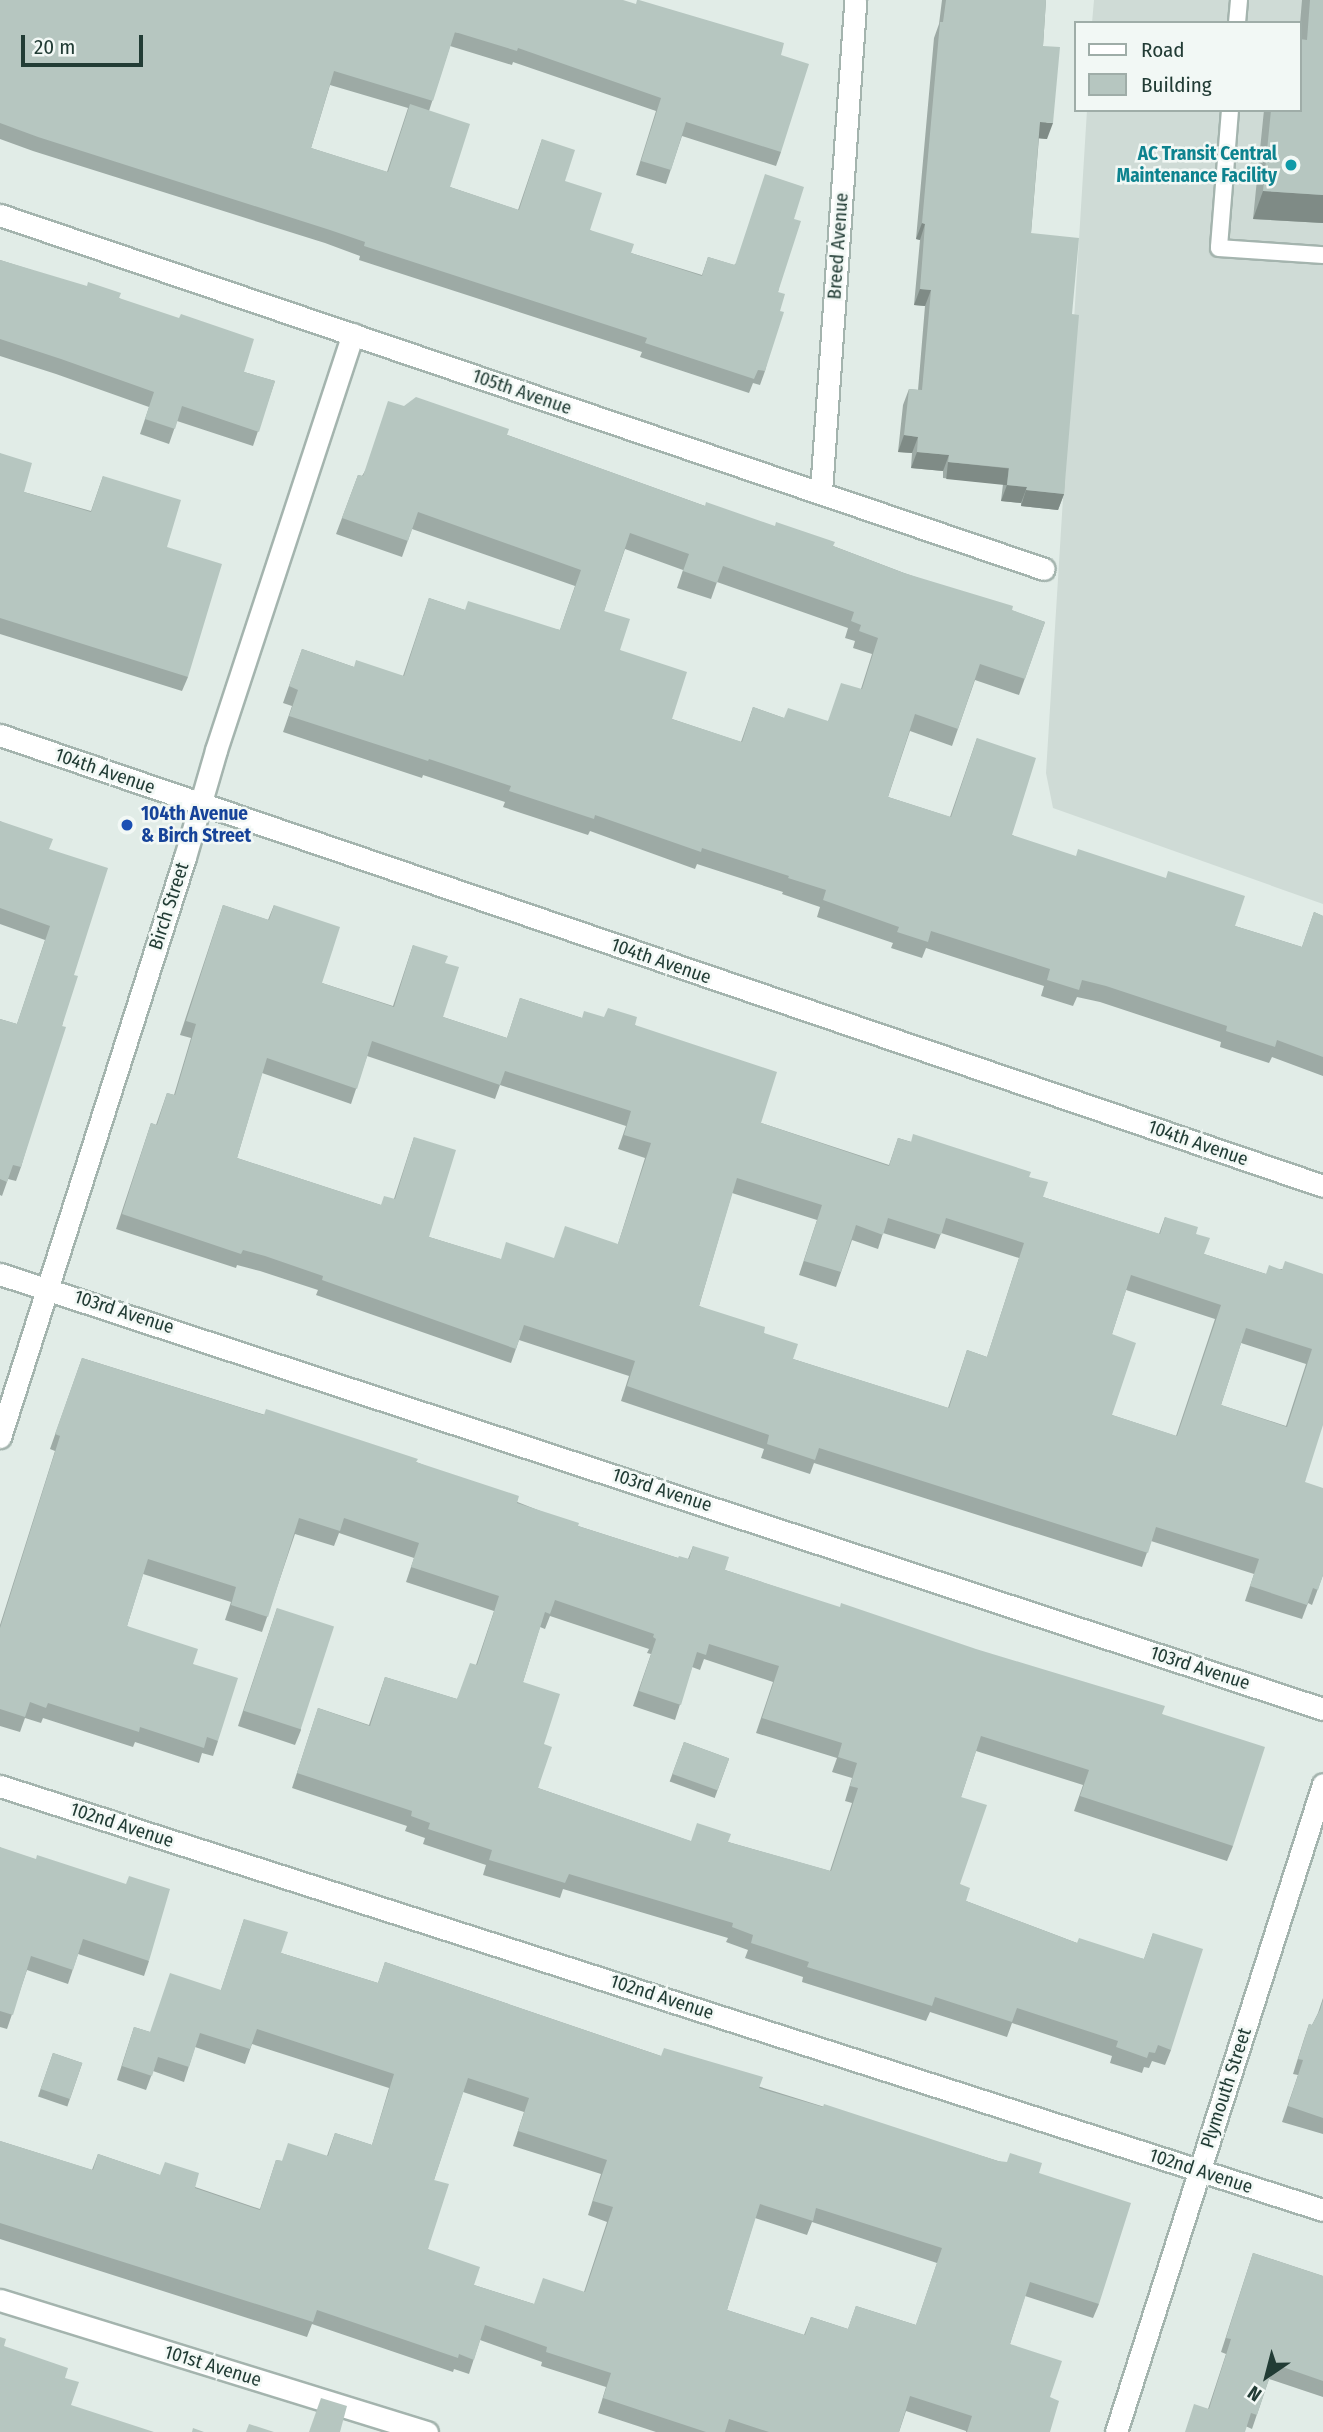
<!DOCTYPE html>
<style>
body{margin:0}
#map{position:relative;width:1323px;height:2432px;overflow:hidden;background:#e1ece7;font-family:"Fira Sans Condensed",sans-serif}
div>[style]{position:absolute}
.built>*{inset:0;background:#cfdbd6}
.roads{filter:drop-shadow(2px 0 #a4b4ae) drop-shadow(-2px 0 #a4b4ae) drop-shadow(0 2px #a4b4ae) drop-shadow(0 -2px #a4b4ae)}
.service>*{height:16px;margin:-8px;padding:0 8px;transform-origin:8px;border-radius:8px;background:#fff}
.minor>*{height:21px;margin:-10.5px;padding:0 10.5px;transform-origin:10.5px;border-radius:10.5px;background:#fff}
.tertiary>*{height:21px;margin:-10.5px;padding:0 10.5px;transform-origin:10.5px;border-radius:10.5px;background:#fff}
.wall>*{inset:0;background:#9daaa5;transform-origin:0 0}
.shaded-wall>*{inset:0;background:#7f8b86;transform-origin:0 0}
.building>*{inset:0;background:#b6c6c0;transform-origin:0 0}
.dots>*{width:19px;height:19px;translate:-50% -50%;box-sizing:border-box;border:4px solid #f2f8f5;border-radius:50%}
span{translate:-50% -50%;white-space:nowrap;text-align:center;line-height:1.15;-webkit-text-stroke:5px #f2f8f5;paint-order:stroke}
.culture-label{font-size:19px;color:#0d838f;font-weight:700}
.right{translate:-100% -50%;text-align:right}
.street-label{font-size:19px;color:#223c35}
.transit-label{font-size:19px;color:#164399;font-weight:700}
.left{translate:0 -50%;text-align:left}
.legend{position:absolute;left:1074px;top:21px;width:228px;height:91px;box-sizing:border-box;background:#f2f8f5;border:2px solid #9fada8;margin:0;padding:9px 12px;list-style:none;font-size:21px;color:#223c35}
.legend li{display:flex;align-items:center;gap:14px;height:35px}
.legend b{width:35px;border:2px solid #9fada8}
.north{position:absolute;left:1232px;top:2341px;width:70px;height:70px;-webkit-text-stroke:5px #f2f8f5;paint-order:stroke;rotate:215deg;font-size:19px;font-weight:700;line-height:28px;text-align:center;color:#223c35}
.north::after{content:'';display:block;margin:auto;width:24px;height:32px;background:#223c35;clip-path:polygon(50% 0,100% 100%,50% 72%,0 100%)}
.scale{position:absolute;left:21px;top:35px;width:122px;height:32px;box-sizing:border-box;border:4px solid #223c35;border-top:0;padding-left:9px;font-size:21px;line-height:24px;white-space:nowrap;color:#223c35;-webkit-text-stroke:5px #f2f8f5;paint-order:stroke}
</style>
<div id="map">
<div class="built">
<div style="clip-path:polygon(1094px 0,1323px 0,1323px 904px,1053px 808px,1046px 773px,1087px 110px,1300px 110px,1300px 23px,1092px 23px)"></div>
</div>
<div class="roads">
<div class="service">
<div style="left:1237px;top:23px;width:23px;rotate:-85deg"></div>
<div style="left:1230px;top:110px;width:138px;rotate:94.6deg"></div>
<div style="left:1219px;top:248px;width:104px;rotate:3.9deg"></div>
</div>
<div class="minor">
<div style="left:0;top:215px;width:1102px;rotate:18.73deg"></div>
<div style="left:821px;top:492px;width:493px;rotate:-86deg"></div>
<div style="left:0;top:1274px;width:1393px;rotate:18.2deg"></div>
<div style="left:0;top:1437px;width:609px;rotate:-72.31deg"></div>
<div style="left:185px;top:857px;width:111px;rotate:-73.8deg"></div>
<div style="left:216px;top:750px;width:438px;rotate:-71.8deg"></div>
<div style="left:0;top:1786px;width:1389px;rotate:17.77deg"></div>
<div style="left:0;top:2300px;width:447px;rotate:17.2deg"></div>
<div style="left:1116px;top:2432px;width:680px;rotate:-72.28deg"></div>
</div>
<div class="tertiary">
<div style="left:0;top:735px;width:1398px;rotate:18.82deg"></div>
</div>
</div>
<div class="wall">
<div style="clip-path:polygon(evenodd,0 0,781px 55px,781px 152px,776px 166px,682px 136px,666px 184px,636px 175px,656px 111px,513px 62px,512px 65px,450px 46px,429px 111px,450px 187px,518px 210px,542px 139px,590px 230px,631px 253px,702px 275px,708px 257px,734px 265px,794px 219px,778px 292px,780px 311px,765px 371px,760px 385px,753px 383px,749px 393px,640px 357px,642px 352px,359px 260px,360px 256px,325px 243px,33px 151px,0 139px,0 0,330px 85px,408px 108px,387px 172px,311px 148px,330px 85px)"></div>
<div style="clip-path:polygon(942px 0,1046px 0,1043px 46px,1047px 139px,1039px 138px,1031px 233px,1072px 314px,1064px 494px,1058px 510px,1021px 506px,1021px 503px,1001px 501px,1003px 484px,943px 478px,943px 471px,911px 468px,912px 453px,898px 452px,903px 405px,909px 389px,918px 390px,925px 306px,914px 305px,920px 240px,916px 239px,934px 38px,939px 24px)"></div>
<div style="clip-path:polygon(1302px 0,1323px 0,1323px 223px,1253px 219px,1264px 110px,1300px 110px,1300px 24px)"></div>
<div style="clip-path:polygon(0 260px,119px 298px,244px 372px,275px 381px,253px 446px,177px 421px,169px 444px,140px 434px,149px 407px,56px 374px,0 356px)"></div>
<div style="clip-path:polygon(evenodd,404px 406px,507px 435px,705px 506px,833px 546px,904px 573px,1045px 622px,1019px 695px,975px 680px,952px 746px,910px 731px,888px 797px,950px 817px,977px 738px,1012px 835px,1235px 926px,1302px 947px,1314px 912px,1323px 916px,1323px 1076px,1272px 1057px,1269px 1063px,1220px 1047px,1221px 1042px,1100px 1002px,1077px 997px,1073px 1006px,1041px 996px,1044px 986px,926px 948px,922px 958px,891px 948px,893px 943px,817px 917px,820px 907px,782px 894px,783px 892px,697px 864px,695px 869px,590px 831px,588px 835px,503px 807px,505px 802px,423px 775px,422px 778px,283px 732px,292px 706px,283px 703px,302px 649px,354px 667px,403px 676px,429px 598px,465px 610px,560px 630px,575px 586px,412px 529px,402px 557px,336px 534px,358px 475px,362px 476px,404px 406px,625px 549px,683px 570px,677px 588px,711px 599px,717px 582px,848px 628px,845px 638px,855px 641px,853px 648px,872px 654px,861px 689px,828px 721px,784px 718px,753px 707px,741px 742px,672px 719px,620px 650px,604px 611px,625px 549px)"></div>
<div style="clip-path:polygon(0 453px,24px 492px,91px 511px,103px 476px,167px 547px,188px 677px,182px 691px,0 634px)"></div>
<div style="clip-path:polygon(0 821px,49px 849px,74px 975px,62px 1026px,21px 1167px,16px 1181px,8px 1179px,2px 1196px,0 1195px,0 1019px,17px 1024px,45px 940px,0 924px)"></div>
<div style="clip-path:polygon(evenodd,223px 905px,268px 920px,274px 905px,322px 983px,393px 1006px,413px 945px,445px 963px,443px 1017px,507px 1038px,520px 998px,582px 1018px,635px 1025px,761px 1123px,889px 1165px,898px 1138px,1029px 1177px,1043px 1197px,1159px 1234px,1165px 1217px,1196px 1234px,1204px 1254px,1266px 1274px,1281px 1269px,1323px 1274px,1305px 1482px,1323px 1575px,1312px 1605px,1308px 1603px,1302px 1619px,1245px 1601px,1254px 1574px,1151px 1541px,1142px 1567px,814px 1463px,810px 1474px,761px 1458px,764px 1449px,621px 1401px,629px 1376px,519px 1340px,511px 1363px,316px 1295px,318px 1290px,260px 1271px,237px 1265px,236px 1268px,116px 1229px,151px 1123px,156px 1125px,167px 1093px,174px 1095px,191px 1038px,180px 1035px,223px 905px,367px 1056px,495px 1099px,500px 1085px,626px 1126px,618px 1149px,645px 1158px,618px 1244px,554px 1258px,500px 1259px,429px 1237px,414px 1137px,394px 1199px,381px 1205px,237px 1158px,262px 1073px,351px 1104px,367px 1056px,223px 905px,732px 1193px,817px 1220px,799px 1275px,836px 1287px,852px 1240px,878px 1249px,883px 1233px,935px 1249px,941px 1233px,1019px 1258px,987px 1357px,967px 1350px,948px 1408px,793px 1359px,764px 1333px,699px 1306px,732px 1193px,223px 905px,1126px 1290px,1215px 1319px,1176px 1436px,1112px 1415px,1112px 1334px,1126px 1290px,223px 905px,1241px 1343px,1306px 1364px,1286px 1426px,1221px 1405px,1241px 1343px)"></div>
<div style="clip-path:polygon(evenodd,82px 1358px,416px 1462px,578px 1526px,678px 1558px,688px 1559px,693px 1546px,725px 1570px,1162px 1714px,1233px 1846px,1227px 1861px,1074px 1811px,1083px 1785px,976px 1751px,961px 1797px,960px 1884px,966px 1901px,1077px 1943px,1144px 1959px,1153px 1933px,1171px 2050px,1165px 2065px,1152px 2061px,1149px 2068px,1144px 2067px,1142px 2073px,1110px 2063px,1112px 2056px,1012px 2023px,1007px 2037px,930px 2012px,926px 2021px,802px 1982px,803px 1977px,745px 1958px,748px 1950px,726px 1942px,728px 1938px,563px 1889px,560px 1898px,483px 1875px,486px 1865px,423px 1844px,425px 1838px,405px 1831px,407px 1826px,292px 1788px,318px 1708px,369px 1725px,385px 1677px,457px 1699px,476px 1665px,494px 1611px,406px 1582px,414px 1558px,339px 1533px,334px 1546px,295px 1534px,262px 1632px,225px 1620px,231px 1602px,143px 1574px,127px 1626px,193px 1664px,218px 1741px,213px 1756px,202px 1753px,199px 1763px,135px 1742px,133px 1747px,43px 1718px,41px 1723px,25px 1718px,20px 1732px,0 1726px,0 1625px,55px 1451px,50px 1449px,82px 1358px,550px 1616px,649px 1649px,647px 1653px,651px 1654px,633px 1706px,675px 1720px,692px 1667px,700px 1670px,704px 1659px,773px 1682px,756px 1733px,837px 1758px,832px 1772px,852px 1778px,845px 1801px,852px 1803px,830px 1871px,728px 1842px,690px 1841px,538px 1788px,544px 1744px,523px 1682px,540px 1627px,545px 1629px,550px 1616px)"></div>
<div style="clip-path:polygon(277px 1608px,301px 1730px,295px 1745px,238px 1726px)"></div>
<div style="left:684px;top:1742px;width:48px;height:42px;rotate:20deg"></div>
<div style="clip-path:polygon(0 1847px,149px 1961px,144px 1976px,78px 1954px,68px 1984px,27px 1970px,7px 2029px,0 2027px)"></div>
<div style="clip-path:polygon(evenodd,244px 1919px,281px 1953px,378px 1983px,385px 1962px,661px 2056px,998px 2161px,1039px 2173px,1099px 2304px,1093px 2318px,1025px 2296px,1010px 2344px,1050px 2397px,1050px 2432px,966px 2432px,966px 2431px,906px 2411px,899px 2432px,656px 2432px,598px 2413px,606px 2387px,541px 2366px,542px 2362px,480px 2340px,469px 2374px,454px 2369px,453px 2372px,312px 2324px,307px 2337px,0 2239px,0 2141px,92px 2170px,98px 2154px,260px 2209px,276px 2160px,282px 2161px,327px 2156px,335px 2133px,372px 2145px,389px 2088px,252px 2044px,245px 2064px,195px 2047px,184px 2082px,153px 2071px,146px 2090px,117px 2080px,134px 2027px,150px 2032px,221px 1990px,244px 1919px,463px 2092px,524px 2112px,513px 2146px,601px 2174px,588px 2215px,607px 2222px,584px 2292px,534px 2304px,474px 2285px,428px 2249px,434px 2180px,463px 2092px,244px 1919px,755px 2218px,807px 2235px,812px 2222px,937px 2263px,916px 2325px,856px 2306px,848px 2329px,811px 2317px,804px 2335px,727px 2310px,755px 2218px)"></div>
<div style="clip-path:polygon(1323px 1998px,1323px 2134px,1282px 2122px,1298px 2075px,1293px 2074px,1304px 2039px,1309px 2024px,1312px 2025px,1318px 2013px)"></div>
<div style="left:53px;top:2053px;width:31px;height:46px;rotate:19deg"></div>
<div style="clip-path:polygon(1253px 2253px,1323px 2276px,1323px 2397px,1269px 2379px,1252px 2429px,1208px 2409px,1226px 2354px,1221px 2352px)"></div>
</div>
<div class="shaded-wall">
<div style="clip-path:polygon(1040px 122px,1053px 123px,1047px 139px,1034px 138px)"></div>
<div style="clip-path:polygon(1263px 191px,1323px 195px,1323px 223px,1253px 219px)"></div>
<div style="clip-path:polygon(922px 223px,925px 224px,920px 240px,916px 239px)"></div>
<div style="clip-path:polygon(920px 289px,931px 290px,925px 306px,914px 305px)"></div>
<div style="clip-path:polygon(904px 435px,918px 437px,912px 453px,898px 452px)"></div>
<div style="clip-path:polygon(917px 452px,949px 455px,943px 471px,911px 468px)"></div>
<div style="left:948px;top:462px;width:61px;height:17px;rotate:6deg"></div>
<div style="clip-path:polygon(1007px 485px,1027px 487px,1021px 503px,1001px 501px)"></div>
<div style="clip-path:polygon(1026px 490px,1064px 494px,1058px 510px,1021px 506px)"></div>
</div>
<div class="building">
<div style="clip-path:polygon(0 0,623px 0,636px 4px,637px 0,639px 0,784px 43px,781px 55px,809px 64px,781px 152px,686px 122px,671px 170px,641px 161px,661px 98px,518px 48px,517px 51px,455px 32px,433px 101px,334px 71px,311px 148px,388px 172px,410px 104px,470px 124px,450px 187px,519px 210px,542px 139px,575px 150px,565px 181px,602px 193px,590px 230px,634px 244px,631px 253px,702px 276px,708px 257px,735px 265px,765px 174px,804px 187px,794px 219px,801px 221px,778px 292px,785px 294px,780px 311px,784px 312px,765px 371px,758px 370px,754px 379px,645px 343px,647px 338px,364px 246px,365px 242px,330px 230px,38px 137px,0 123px)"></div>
<div style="clip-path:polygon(946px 0,1046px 0,1043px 46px,1060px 47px,1053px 123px,1040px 122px,1031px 233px,1079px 238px,1072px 314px,1079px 315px,1064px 494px,1026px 490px,1027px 487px,1007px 485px,1009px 468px,948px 462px,949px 455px,917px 452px,918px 437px,904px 435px,909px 389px,922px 390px,931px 290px,920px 289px,925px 224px,922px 223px,940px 22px,943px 22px)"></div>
<div style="clip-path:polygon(1310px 0,1323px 0,1323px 195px,1263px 191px,1271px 110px,1300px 110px,1300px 39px,1307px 40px)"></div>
<div style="clip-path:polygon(0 260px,87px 286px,88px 282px,121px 293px,119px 298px,179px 318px,181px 314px,254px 339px,244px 372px,275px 381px,259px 432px,182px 406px,175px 429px,145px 419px,154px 392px,61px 359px,0 339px)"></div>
<div style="clip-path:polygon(evenodd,416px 397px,509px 429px,507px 435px,605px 470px,705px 506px,706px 502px,775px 526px,776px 522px,835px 542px,833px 546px,904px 573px,1013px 606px,1012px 610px,1045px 622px,1025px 679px,980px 664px,958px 729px,915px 714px,888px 797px,951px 817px,977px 738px,1036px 758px,1012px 835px,1076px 856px,1078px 849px,1166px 878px,1168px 871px,1245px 896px,1235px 926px,1302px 947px,1314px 912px,1323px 916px,1323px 1057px,1277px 1040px,1275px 1047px,1226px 1031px,1227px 1026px,1106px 986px,1082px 980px,1079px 990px,1047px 980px,1050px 969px,931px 931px,928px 942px,897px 932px,899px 927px,823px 900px,826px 890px,788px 878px,789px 876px,702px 848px,701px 852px,595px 815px,594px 819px,509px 791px,511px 786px,429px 759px,428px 761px,289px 716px,298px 690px,289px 686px,302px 649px,354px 667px,356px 660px,404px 676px,429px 598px,465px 610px,468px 601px,560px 630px,581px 570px,418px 512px,408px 541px,342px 518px,358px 475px,363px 476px,388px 401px,404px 406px,416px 397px,630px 533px,689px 554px,683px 571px,717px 583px,723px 566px,854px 612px,851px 621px,861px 625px,859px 631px,878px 638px,862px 689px,841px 683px,828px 721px,788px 708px,784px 718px,753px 707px,742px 742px,672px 719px,687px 672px,620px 650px,630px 619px,604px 611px,630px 533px)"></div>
<div style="clip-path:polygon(0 453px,32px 463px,24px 492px,91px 512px,103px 476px,181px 500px,167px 547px,222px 564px,188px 677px,0 618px)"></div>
<div style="clip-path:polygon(0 821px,53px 839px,49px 849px,108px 868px,74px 975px,78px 976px,62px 1026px,66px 1027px,21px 1167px,13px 1165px,7px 1182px,0 1179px,0 1019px,17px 1024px,50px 926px,0 908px)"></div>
<div style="clip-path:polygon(evenodd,223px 905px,269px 920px,274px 905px,340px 927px,322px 983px,394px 1007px,413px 945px,448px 956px,445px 963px,459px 967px,443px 1017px,507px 1038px,520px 998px,582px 1018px,584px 1011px,604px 1017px,608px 1008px,637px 1017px,635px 1025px,777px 1072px,761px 1123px,889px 1166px,898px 1138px,911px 1142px,913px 1134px,1031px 1172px,1029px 1177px,1048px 1182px,1043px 1197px,1160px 1234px,1165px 1217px,1198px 1227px,1196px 1234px,1210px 1238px,1204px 1254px,1266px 1274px,1269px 1265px,1282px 1270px,1285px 1261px,1323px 1274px,1323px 1425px,1305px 1482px,1323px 1488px,1323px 1575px,1318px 1590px,1313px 1588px,1307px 1605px,1250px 1586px,1259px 1559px,1156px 1527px,1148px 1553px,819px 1448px,815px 1460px,767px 1444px,769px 1435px,627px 1386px,635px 1361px,524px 1325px,516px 1349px,322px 1280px,323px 1276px,265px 1256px,243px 1250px,241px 1254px,122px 1214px,151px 1123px,157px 1125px,167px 1093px,175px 1095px,196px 1024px,186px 1021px,223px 905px,372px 1041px,500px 1085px,505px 1071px,631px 1111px,624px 1135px,651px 1143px,618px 1244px,565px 1226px,554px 1258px,506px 1242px,501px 1259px,429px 1237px,456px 1150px,414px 1137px,395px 1199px,384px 1196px,381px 1205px,237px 1158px,267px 1058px,357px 1089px,372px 1041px,223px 905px,737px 1178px,822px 1205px,804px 1261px,841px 1272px,856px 1225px,883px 1235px,888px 1218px,941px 1235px,946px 1218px,1024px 1243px,987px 1357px,967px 1350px,949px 1408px,793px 1359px,798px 1344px,764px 1333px,765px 1327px,699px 1306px,737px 1178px,223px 905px,1131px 1275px,1221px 1305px,1177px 1436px,1112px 1415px,1136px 1343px,1112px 1334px,1131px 1275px,223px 905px,1246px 1328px,1312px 1349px,1287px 1427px,1221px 1405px,1246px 1328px)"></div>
<div style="clip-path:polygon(evenodd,82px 1358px,264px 1415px,266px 1409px,418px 1459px,416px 1462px,519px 1496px,517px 1503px,579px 1523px,578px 1526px,678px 1558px,679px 1556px,689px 1559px,693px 1546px,729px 1557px,725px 1570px,840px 1607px,841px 1603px,976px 1649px,1165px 1706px,1162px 1714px,1265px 1747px,1233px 1846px,1080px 1796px,1089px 1770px,981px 1736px,961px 1797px,987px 1805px,960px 1884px,970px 1888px,966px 1901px,1077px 1943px,1079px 1938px,1144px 1959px,1153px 1933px,1203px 1949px,1171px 2050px,1158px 2045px,1155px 2053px,1149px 2052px,1147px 2058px,1116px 2047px,1118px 2041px,1017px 2008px,1012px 2022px,935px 1997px,932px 2006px,807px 1967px,809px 1962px,751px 1943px,753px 1935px,732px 1927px,733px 1923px,569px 1874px,565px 1883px,489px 1860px,492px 1850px,428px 1829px,430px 1823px,411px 1816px,412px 1811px,297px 1773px,318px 1708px,370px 1726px,385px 1677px,457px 1699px,470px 1663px,477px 1665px,499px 1596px,411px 1567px,419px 1543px,344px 1518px,340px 1531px,299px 1518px,268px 1617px,231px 1605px,236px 1587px,148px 1559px,127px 1626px,198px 1649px,193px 1664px,238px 1678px,218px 1741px,207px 1737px,204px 1748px,140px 1727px,139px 1732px,48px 1703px,46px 1708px,30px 1702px,25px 1717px,0 1709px,0 1628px,60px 1436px,55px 1434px,82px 1358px,555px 1600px,654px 1634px,653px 1637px,656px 1639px,639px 1691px,681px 1705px,697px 1652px,706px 1655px,709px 1644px,779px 1666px,762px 1718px,842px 1743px,838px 1757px,857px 1763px,850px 1786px,858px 1788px,831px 1871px,728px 1842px,731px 1834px,697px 1823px,691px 1841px,538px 1788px,552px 1747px,544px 1744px,560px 1694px,523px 1682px,545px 1612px,550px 1614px,555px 1600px)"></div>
<div style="left:277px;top:1608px;width:60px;height:108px;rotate:18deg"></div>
<div style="left:684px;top:1742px;width:48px;height:34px;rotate:20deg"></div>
<div style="clip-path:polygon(0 1847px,36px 1859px,37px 1855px,126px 1884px,129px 1876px,170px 1889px,149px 1961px,83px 1939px,73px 1970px,31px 1956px,13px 2015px,0 2011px)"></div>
<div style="clip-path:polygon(evenodd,244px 1919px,288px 1932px,281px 1953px,378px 1983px,385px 1962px,661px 2056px,664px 2048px,763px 2077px,759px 2088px,823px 2107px,824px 2104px,998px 2161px,1007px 2162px,1010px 2153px,1042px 2163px,1039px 2173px,1131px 2203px,1099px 2304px,1030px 2282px,1010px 2344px,1062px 2361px,1050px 2397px,1059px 2401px,1050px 2432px,967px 2432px,972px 2416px,910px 2396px,899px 2432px,769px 2432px,729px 2419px,725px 2432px,706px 2432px,603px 2398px,611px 2373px,546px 2352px,547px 2347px,485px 2325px,474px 2360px,459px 2354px,458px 2358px,317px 2310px,313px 2322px,0 2223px,0 2141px,93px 2170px,98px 2154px,160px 2175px,165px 2162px,199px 2173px,195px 2188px,260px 2210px,276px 2160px,282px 2161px,288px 2143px,328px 2156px,335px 2133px,372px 2145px,394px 2074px,257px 2029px,250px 2049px,200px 2033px,189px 2067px,158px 2057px,152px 2076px,122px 2066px,134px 2027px,150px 2032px,170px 1973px,221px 1990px,244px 1919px,468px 2078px,529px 2098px,518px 2131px,607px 2160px,593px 2201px,613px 2207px,585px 2292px,543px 2278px,534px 2304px,474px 2285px,480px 2267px,428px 2249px,449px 2184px,434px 2180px,468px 2078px,244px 1919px,760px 2204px,813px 2221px,816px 2208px,942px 2248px,916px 2325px,856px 2306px,848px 2329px,811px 2317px,805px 2335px,727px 2310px,760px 2204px)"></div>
<div style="clip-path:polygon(1323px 2000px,1323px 2118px,1288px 2106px,1303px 2060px,1298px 2059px,1309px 2024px,1312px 2025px,1320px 2010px)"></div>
<div style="left:53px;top:2053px;width:31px;height:38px;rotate:19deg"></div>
<div style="clip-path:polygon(1253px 2253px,1323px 2276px,1323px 2381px,1274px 2364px,1257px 2415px,1251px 2413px,1245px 2432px,1185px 2432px,1194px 2404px,1209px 2409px,1231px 2339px,1226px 2338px)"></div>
<div style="clip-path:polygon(0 2337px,6px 2339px,4px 2346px,68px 2368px,65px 2378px,79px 2382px,71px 2405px,154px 2432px,0 2432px)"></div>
<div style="clip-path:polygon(321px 2398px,347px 2406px,340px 2432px,309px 2432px)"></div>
<div style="clip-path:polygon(249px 2424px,274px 2432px,246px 2432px)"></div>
<div style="clip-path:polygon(193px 2428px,204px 2432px,192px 2432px)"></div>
</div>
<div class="dots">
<div style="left:1291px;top:165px;background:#0f9aa8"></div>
<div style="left:127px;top:825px;background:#1a4fb4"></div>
</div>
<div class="culture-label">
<span class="right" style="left:1277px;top:165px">AC Transit Central<br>Maintenance Facility</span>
</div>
<div class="street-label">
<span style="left:838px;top:246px;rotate:-86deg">Breed Avenue</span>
<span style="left:522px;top:392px;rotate:19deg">105th Avenue</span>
<span style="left:105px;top:771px;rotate:19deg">104th Avenue</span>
<span style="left:169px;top:906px;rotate:-72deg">Birch Street</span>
<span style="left:661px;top:961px;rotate:19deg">104th Avenue</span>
<span style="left:1198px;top:1143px;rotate:19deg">104th Avenue</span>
<span style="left:124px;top:1312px;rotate:18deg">103rd Avenue</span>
<span style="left:662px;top:1490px;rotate:18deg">103rd Avenue</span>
<span style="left:1200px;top:1668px;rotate:18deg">103rd Avenue</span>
<span style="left:122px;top:1825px;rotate:18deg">102nd Avenue</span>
<span style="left:662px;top:1997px;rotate:18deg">102nd Avenue</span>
<span style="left:1226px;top:2088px;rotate:-72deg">Plymouth Street</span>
<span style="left:1201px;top:2171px;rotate:18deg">102nd Avenue</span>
<span style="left:213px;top:2366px;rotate:17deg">101st Avenue</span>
</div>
<div class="transit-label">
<span class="left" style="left:141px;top:825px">104th Avenue<br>&amp; Birch Street</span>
</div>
<ul class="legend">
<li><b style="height:9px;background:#fff"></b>Road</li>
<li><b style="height:19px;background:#b6c6c0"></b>Building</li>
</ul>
<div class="north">N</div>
<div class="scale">20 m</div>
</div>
